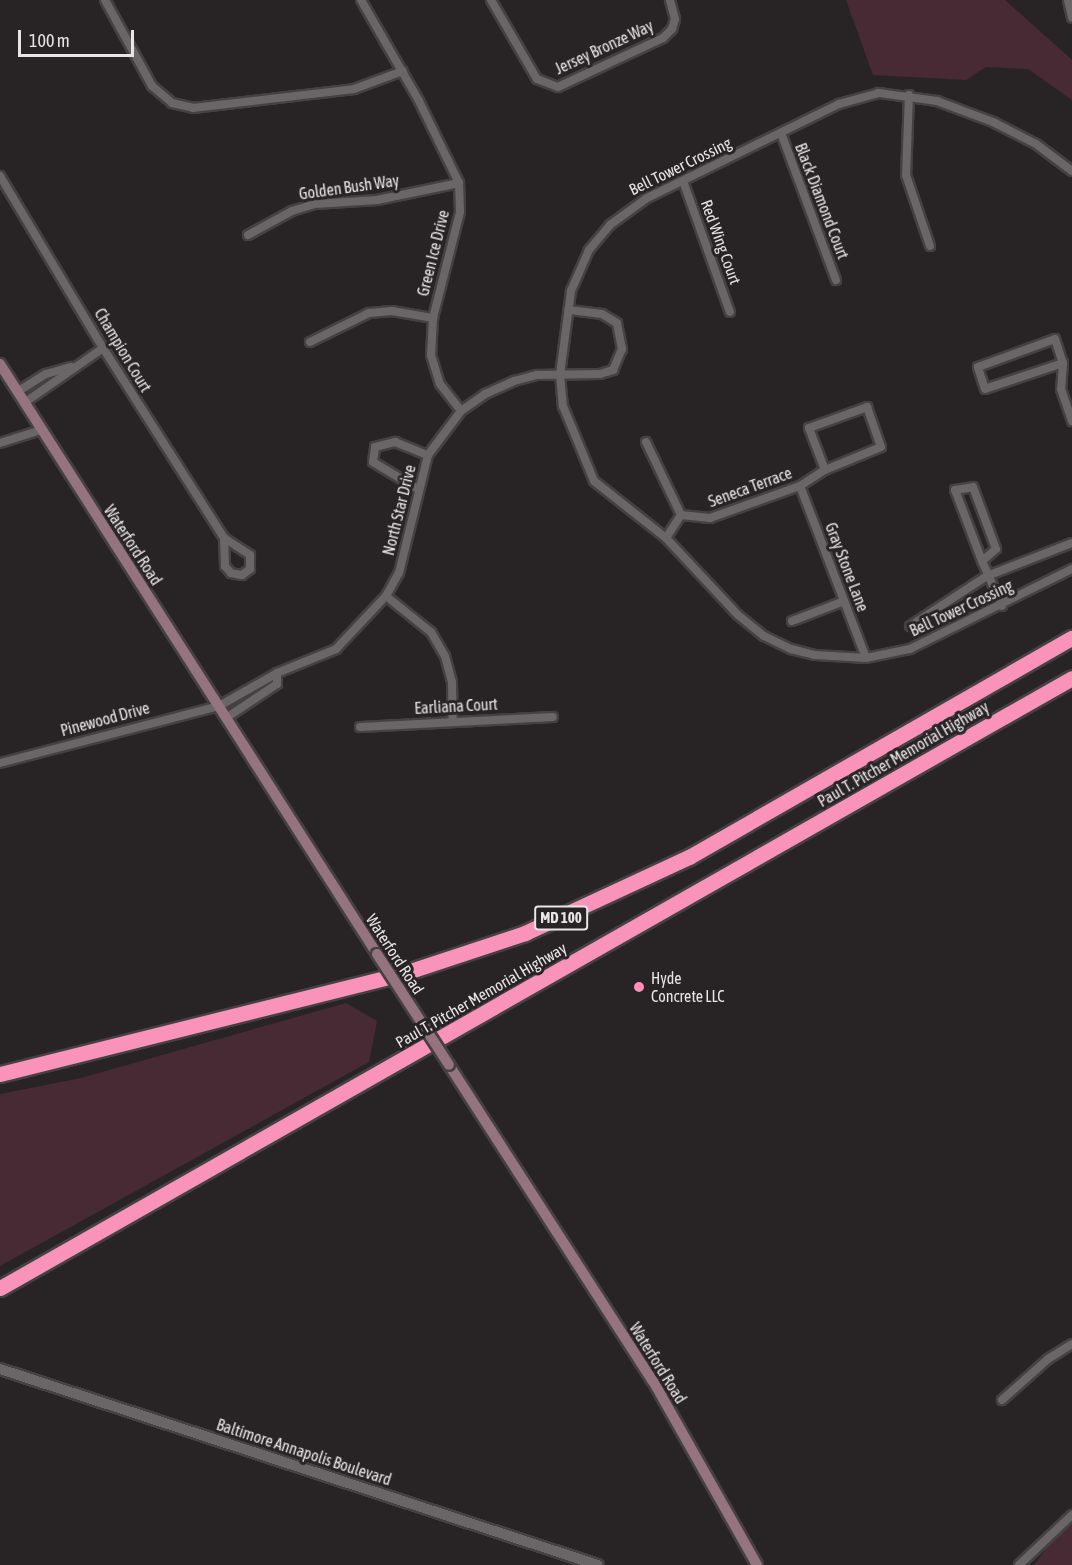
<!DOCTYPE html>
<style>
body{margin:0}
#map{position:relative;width:1072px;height:1565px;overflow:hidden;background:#282425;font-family:"Asap Condensed",sans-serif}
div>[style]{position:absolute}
.green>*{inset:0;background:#482a35}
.roads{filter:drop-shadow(2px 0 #454142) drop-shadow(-2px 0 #454142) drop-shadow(0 2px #454142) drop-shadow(0 -2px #454142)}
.minor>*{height:8px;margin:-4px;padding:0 4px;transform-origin:4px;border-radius:4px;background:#6a6566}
.tertiary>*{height:10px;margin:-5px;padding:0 5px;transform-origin:5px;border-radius:5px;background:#6a6566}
.secondary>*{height:10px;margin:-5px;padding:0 5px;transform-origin:5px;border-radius:5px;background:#95737f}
.motorway>*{height:15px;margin:-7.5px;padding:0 7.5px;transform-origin:7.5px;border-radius:7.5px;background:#f993ba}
.bridges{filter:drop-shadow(2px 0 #454142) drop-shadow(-2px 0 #454142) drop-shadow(0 2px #454142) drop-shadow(0 -2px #454142)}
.secondary-bridge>*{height:10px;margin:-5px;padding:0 5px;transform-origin:5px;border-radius:5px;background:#95737f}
.dots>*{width:16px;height:16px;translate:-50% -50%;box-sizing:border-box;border:3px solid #282425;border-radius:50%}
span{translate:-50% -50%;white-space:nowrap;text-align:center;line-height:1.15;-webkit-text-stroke:6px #282425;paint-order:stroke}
.shield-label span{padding:2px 4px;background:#282425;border:2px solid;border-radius:4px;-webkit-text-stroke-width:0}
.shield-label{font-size:15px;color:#e8e5e6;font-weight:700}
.street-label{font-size:16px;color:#e8e5e6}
.poi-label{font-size:16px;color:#e8e5e6}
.left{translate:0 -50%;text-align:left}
.scale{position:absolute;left:18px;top:30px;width:116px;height:27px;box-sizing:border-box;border:3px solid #e8e5e6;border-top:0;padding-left:8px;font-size:18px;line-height:21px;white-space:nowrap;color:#e8e5e6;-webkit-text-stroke:4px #282425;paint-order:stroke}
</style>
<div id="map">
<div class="green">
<div style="clip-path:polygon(846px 0,1005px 0,1072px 60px,1072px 100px,1028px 69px,986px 67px,966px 80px,873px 75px)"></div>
<div style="clip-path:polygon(346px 1003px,377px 1021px,369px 1062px,0 1266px,0 1094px,81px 1078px)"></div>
<div style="clip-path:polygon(1072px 1525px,1072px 1565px,1034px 1565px,1059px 1532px)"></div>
</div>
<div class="roads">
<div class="minor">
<div style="left:105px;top:0;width:98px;rotate:61.3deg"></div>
<div style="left:152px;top:86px;width:26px;rotate:40deg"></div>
<div style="left:172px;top:103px;width:22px;rotate:13deg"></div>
<div style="left:193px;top:108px;width:162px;rotate:-6.7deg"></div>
<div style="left:354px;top:89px;width:52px;rotate:-20.2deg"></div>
<div style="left:361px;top:0;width:116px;rotate:60.1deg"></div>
<div style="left:419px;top:101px;width:91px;rotate:64deg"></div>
<div style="left:459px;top:183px;width:29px;rotate:88deg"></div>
<div style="left:460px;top:212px;width:109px;rotate:104.3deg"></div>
<div style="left:433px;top:318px;width:37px;rotate:93deg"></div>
<div style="left:431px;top:355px;width:30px;rotate:73deg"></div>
<div style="left:440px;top:384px;width:34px;rotate:52deg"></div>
<div style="left:491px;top:0;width:91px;rotate:59.8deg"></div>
<div style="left:537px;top:79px;width:22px;rotate:21deg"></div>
<div style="left:558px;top:87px;width:116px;rotate:-25deg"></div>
<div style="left:663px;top:38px;width:13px;rotate:-45deg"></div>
<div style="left:672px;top:29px;width:10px;rotate:-73deg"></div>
<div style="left:675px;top:19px;width:20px;rotate:-105deg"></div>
<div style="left:1068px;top:0;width:18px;rotate:77deg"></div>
<div style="left:909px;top:95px;width:80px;rotate:92.1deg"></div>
<div style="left:906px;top:175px;width:75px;rotate:71.3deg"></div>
<div style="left:781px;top:133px;width:157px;rotate:69.5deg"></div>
<div style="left:1072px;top:171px;width:45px;rotate:-143.1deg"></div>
<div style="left:1036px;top:144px;width:48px;rotate:-152.9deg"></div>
<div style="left:993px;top:122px;width:60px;rotate:-159.4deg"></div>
<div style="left:937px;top:101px;width:59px;rotate:-172.1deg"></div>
<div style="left:879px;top:93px;width:41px;rotate:164.6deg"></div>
<div style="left:839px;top:104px;width:214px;rotate:153.9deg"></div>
<div style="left:647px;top:198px;width:46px;rotate:143.9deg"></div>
<div style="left:610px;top:225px;width:33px;rotate:130deg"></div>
<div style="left:589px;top:250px;width:45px;rotate:113.7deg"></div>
<div style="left:571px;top:291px;width:84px;rotate:97.5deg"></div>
<div style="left:560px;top:374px;width:32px;rotate:85deg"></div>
<div style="left:563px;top:406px;width:81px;rotate:67.5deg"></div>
<div style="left:594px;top:481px;width:92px;rotate:38.4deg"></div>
<div style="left:666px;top:538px;width:105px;rotate:46.9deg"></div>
<div style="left:738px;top:615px;width:33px;rotate:39deg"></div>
<div style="left:764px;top:636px;width:30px;rotate:26deg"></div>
<div style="left:791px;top:649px;width:25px;rotate:14deg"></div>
<div style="left:815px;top:655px;width:51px;rotate:3.4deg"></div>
<div style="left:866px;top:658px;width:45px;rotate:-11.6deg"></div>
<div style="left:910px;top:649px;width:181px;rotate:-26.3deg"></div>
<div style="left:0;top:176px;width:200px;rotate:59.1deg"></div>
<div style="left:103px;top:348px;width:225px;rotate:57.5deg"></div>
<div style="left:224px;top:538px;width:31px;rotate:33deg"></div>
<div style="left:250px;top:555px;width:14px;rotate:90deg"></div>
<div style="left:250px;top:569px;width:10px;rotate:143deg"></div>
<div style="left:242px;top:575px;width:11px;rotate:-170deg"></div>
<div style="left:231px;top:573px;width:9px;rotate:-131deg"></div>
<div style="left:225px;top:566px;width:28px;rotate:-92deg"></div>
<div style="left:683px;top:181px;width:139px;rotate:70.3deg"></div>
<div style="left:248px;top:235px;width:50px;rotate:-28.6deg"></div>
<div style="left:292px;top:211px;width:24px;rotate:-17deg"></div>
<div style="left:315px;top:204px;width:62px;rotate:-3.7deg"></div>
<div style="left:377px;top:200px;width:84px;rotate:-11.7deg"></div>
<div style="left:1055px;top:339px;width:25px;rotate:72deg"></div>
<div style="left:1063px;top:363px;width:82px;rotate:161.6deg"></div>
<div style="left:985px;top:389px;width:23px;rotate:-108deg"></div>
<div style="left:978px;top:367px;width:82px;rotate:-20deg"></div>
<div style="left:310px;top:342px;width:66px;rotate:-26.2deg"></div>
<div style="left:369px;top:313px;width:23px;rotate:-5deg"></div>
<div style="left:392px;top:311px;width:42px;rotate:9.7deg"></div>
<div style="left:1063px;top:363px;width:26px;rotate:94deg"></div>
<div style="left:1061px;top:389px;width:34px;rotate:71deg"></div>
<div style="left:17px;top:392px;width:34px;rotate:-32deg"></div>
<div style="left:46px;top:374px;width:26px;rotate:-16deg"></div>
<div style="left:24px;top:403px;width:96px;rotate:-34.8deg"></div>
<div style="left:867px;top:407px;width:42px;rotate:70.7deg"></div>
<div style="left:881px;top:447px;width:61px;rotate:157.7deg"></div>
<div style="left:825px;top:470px;width:45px;rotate:-110.9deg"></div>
<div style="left:809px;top:428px;width:62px;rotate:-19.9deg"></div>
<div style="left:646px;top:442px;width:81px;rotate:64.4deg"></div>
<div style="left:0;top:443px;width:43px;rotate:-17.6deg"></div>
<div style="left:800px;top:486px;width:184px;rotate:69deg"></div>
<div style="left:973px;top:487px;width:66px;rotate:69.6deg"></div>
<div style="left:996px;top:549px;width:18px;rotate:139deg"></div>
<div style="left:982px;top:561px;width:76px;rotate:-110.8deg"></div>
<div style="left:955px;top:490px;width:18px;rotate:-9deg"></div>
<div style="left:418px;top:489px;width:52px;rotate:-149deg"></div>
<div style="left:373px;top:462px;width:15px;rotate:-82deg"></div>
<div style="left:375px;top:447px;width:21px;rotate:-14deg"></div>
<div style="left:395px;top:442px;width:35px;rotate:22deg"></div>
<div style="left:666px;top:538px;width:27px;rotate:-57deg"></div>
<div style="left:681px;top:515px;width:29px;rotate:6deg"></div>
<div style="left:710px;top:518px;width:96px;rotate:-19.6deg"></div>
<div style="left:800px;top:486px;width:30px;rotate:-33deg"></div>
<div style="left:982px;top:561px;width:49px;rotate:66deg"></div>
<div style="left:386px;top:596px;width:58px;rotate:38.7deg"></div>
<div style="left:431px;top:632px;width:28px;rotate:60deg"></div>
<div style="left:445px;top:656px;width:27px;rotate:75deg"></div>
<div style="left:452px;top:682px;width:39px;rotate:89deg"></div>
<div style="left:792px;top:621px;width:56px;rotate:-21deg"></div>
<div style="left:910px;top:626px;width:92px;rotate:-33deg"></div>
<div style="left:987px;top:576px;width:91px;rotate:-21.2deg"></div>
<div style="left:226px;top:718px;width:61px;rotate:-33.7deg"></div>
<div style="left:277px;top:684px;width:11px;rotate:-90deg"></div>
<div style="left:360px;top:727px;width:193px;rotate:-3deg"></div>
<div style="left:0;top:763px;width:226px;rotate:-14.6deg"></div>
<div style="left:219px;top:706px;width:67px;rotate:-29.6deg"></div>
<div style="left:277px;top:673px;width:64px;rotate:-22.1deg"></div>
<div style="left:336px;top:649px;width:73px;rotate:-46.7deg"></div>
<div style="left:386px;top:596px;width:26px;rotate:-61deg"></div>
<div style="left:399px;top:573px;width:122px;rotate:-76.2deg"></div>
<div style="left:428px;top:455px;width:55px;rotate:-53.1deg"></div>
<div style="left:461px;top:411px;width:29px;rotate:-35deg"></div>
<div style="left:485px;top:394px;width:32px;rotate:-24deg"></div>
<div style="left:514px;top:381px;width:24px;rotate:-15deg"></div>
<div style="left:537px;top:375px;width:63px;rotate:-0.9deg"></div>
<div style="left:600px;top:374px;width:14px;rotate:-17deg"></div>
<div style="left:613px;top:370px;width:23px;rotate:-67deg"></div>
<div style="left:622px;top:349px;width:26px;rotate:-101deg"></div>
<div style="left:617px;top:323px;width:17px;rotate:-149deg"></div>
<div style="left:602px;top:314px;width:34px;rotate:-173deg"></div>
<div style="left:1002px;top:1400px;width:62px;rotate:-41.7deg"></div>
<div style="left:1048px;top:1359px;width:28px;rotate:-32deg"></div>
<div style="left:1019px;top:1565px;width:73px;rotate:-43.3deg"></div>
</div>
<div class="tertiary">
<div style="left:0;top:1369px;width:629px;rotate:18.15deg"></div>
</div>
<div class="secondary">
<div style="left:0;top:364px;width:700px;rotate:57.42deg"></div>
<div style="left:449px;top:1065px;width:376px;rotate:57.2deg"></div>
<div style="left:653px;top:1381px;width:211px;rotate:60.5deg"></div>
</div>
<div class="motorway">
<div style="left:0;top:1074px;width:410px;rotate:-14deg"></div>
<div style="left:398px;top:975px;width:134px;rotate:-18.3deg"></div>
<div style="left:525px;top:933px;width:181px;rotate:-24.9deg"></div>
<div style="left:689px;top:857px;width:441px;rotate:-29.8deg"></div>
<div style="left:0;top:1288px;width:1233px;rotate:-29.64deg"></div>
</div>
</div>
<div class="bridges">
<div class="secondary-bridge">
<div style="left:377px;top:954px;width:132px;rotate:57deg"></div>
</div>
</div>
<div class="dots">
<div style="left:639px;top:987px;background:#ff8eba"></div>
</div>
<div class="shield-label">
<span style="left:561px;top:918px">MD 100</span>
</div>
<div class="street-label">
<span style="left:604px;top:47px;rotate:-25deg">Jersey Bronze Way</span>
<span style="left:680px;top:166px;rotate:-26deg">Bell Tower Crossing</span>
<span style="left:349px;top:187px;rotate:-8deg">Golden Bush Way</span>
<span style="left:822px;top:201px;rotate:69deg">Black Diamond Court</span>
<span style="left:721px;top:242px;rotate:70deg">Red Wing Court</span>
<span style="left:433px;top:253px;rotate:-76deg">Green Ice Drive</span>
<span style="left:123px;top:350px;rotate:59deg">Champion Court</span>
<span style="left:750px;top:487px;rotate:-20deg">Seneca Terrace</span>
<span style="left:399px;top:510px;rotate:-76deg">North Star Drive</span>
<span style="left:133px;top:545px;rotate:57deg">Waterford Road</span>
<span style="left:847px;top:567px;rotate:69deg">Gray Stone Lane</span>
<span style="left:961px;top:608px;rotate:-25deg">Bell Tower Crossing</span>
<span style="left:456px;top:706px;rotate:-3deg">Earliana Court</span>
<span style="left:105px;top:719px;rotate:-15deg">Pinewood Drive</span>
<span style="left:903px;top:754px;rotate:-30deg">Paul T. Pitcher Memorial Highway</span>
<span style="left:395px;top:954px;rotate:57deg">Waterford Road</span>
<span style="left:481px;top:995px;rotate:-30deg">Paul T. Pitcher Memorial Highway</span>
<span style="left:658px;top:1363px;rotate:58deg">Waterford Road</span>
<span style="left:304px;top:1452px;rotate:18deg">Baltimore Annapolis Boulevard</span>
</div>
<div class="poi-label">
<span class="left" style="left:651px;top:987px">Hyde<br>Concrete LLC</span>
</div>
<div class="scale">100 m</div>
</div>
